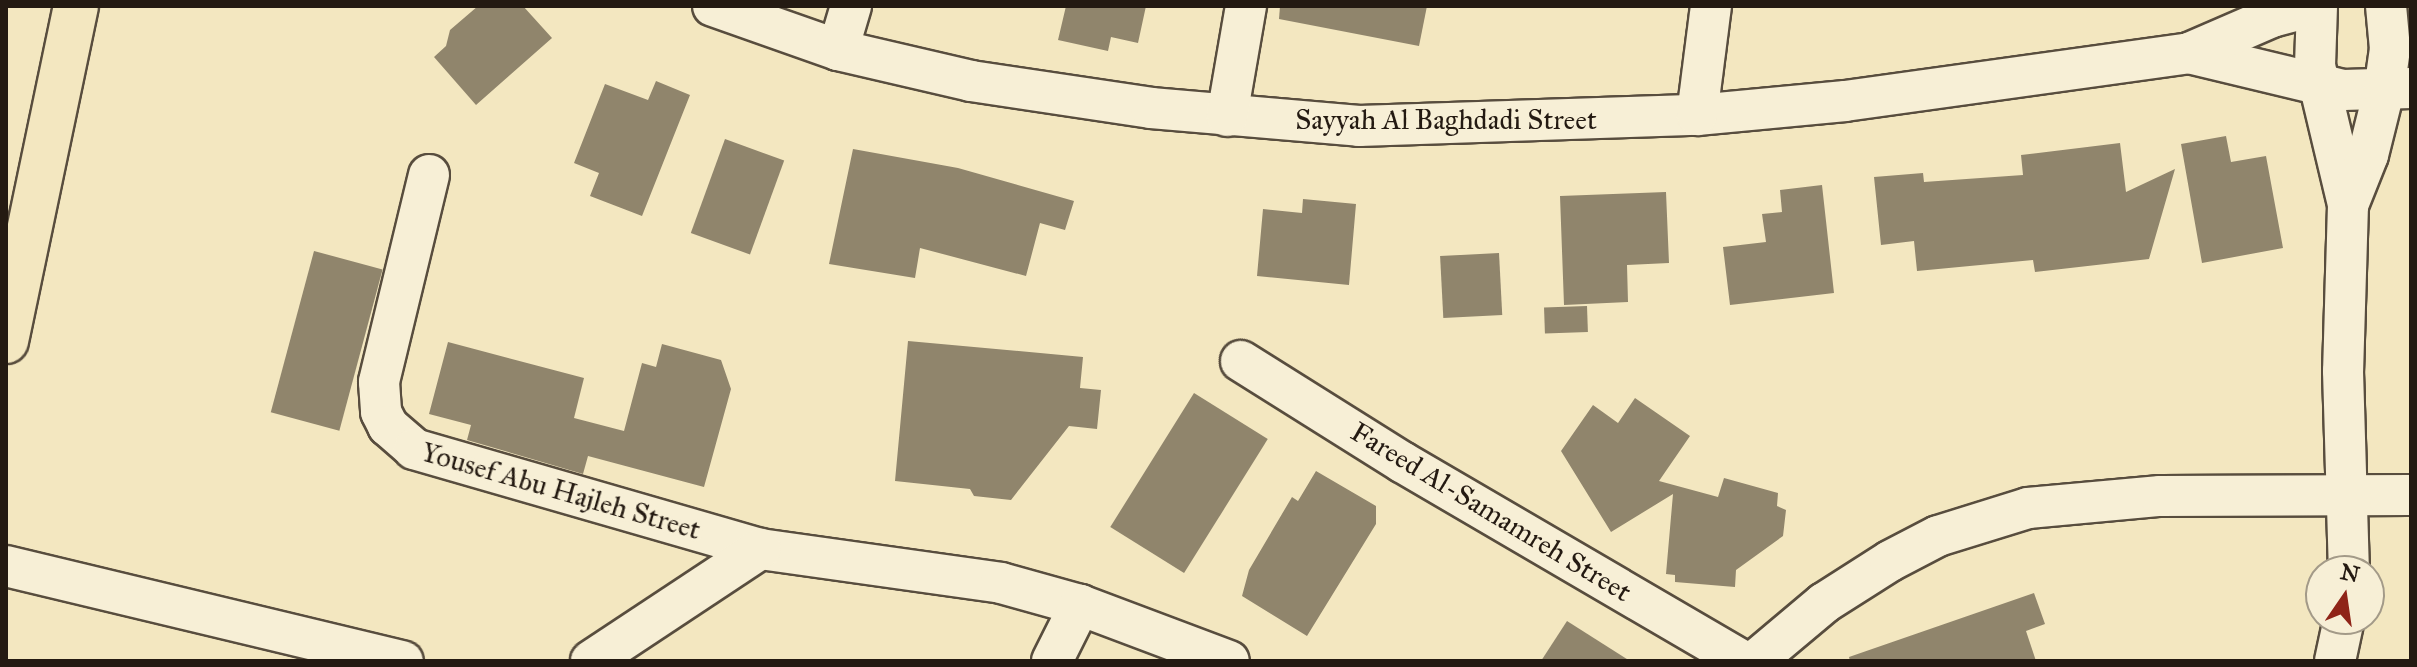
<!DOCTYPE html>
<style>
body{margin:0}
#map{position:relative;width:2417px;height:667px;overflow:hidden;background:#f3e7c0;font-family:"IM FELL Great Primer",serif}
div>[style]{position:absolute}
.building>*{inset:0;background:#90856c;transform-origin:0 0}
.roads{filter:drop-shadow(2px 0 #584d3e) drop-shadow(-2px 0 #584d3e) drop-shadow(0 2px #584d3e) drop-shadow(0 -2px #584d3e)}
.minor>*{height:40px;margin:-20px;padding:0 20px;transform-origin:20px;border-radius:20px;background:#f7efd6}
.major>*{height:44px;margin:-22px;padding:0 22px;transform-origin:22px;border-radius:22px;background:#f3e7c0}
span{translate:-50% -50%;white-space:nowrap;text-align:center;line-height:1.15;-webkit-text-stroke:6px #f7efd6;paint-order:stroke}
.street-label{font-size:28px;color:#241a12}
.frame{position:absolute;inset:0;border:8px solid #241a12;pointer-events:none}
.north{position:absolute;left:2305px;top:555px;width:80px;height:80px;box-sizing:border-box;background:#f7efd6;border:2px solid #a39a88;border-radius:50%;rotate:13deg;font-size:22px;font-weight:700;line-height:32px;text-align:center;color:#241a12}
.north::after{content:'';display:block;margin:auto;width:28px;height:36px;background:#8f2418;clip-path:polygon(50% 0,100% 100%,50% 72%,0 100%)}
</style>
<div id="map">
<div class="building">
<div style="clip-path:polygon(478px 6px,523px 6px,552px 38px,476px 105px,434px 57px,446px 46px,450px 30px)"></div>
<div style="clip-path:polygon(1066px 6px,1146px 6px,1138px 43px,1111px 37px,1108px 51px,1058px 40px)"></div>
<div style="clip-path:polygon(1280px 6px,1427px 6px,1419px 46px,1279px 19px)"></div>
<div style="clip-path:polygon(656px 81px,690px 95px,642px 216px,590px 196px,599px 173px,574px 163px,605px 84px,648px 100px)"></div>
<div style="clip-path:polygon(2226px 136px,2231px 162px,2266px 156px,2283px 248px,2202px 263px,2181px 144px)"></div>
<div style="left:725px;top:139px;width:63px;height:100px;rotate:20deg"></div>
<div style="clip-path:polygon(2120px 143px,2126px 192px,2175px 169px,2149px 259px,2035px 272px,2033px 260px,1917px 271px,1914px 241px,1881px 245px,1874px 177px,1923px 173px,1924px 182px,2023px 175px,2021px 155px)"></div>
<div style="clip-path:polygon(853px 149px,958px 168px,1074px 201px,1065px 230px,1040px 223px,1026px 276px,920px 248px,915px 278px,829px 264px)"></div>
<div style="clip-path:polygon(1822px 185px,1834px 293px,1730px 305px,1723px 247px,1766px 242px,1762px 214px,1782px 212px,1780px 190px)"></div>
<div style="clip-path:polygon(1666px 192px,1669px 263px,1627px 265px,1628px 302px,1564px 305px,1560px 196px)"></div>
<div style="clip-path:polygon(1303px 199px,1356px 204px,1349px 285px,1257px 276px,1263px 209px,1302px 213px)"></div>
<div style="left:314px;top:251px;width:71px;height:167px;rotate:15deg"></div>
<div style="left:1499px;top:253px;width:62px;height:59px;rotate:87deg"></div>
<div style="left:1587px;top:306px;width:26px;height:43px;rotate:88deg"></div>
<div style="clip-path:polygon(908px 341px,1083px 357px,1080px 388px,1101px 390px,1097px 429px,1069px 426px,1011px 500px,974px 496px,970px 489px,895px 481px)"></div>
<div style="clip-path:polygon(448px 342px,584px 378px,574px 418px,624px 431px,642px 363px,656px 367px,662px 344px,721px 360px,731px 389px,704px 487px,588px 456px,583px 474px,467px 440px,471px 425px,429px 414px)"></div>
<div style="left:1194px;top:393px;width:87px;height:158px;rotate:32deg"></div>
<div style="clip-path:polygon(1635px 398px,1690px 436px,1659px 481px,1718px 497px,1724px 478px,1778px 493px,1777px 506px,1786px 510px,1783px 536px,1736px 570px,1735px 587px,1675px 582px,1675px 575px,1666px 574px,1673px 494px,1611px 532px,1561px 451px,1593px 405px,1618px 423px)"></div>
<div style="clip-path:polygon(1316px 471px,1376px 506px,1376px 524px,1307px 636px,1242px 596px,1249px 570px,1292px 497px,1298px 501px)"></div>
<div style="clip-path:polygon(2034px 593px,2045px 624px,2026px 631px,2036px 661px,1850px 661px,1849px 657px)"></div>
<div style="clip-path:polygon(1567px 621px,1630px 661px,1541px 661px)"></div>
</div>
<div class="roads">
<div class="minor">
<div style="left:713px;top:6px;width:133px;rotate:19.4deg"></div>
<div style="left:838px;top:50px;width:137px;rotate:13.1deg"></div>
<div style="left:971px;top:81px;width:182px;rotate:8.5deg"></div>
<div style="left:1151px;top:108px;width:209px;rotate:4.9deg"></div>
<div style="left:1359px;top:126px;width:338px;rotate:-1.9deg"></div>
<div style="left:1697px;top:115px;width:149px;rotate:-5.4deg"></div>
<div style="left:1845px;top:101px;width:347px;rotate:-7.9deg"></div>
<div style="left:2189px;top:53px;width:158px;rotate:13.5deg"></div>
<div style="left:2343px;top:90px;width:68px;rotate:-1.7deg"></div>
<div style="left:2317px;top:6px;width:60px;rotate:91.9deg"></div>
<div style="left:2315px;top:66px;width:143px;rotate:76.6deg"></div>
<div style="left:2348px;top:205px;width:166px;rotate:91.7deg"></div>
<div style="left:2343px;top:371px;width:200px;rotate:88.3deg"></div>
<div style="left:838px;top:50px;width:46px;rotate:-73.5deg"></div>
<div style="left:2189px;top:53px;width:90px;rotate:-23.4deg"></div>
<div style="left:2272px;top:17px;width:42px;rotate:-15deg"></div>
<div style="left:1697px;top:115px;width:110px;rotate:-82.7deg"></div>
<div style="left:1227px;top:116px;width:112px;rotate:-80.2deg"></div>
<div style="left:429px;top:175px;width:213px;rotate:103.6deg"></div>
<div style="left:379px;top:382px;width:30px;rotate:86deg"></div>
<div style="left:381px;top:412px;width:16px;rotate:63deg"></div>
<div style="left:388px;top:426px;width:35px;rotate:41deg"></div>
<div style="left:414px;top:449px;width:360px;rotate:16.1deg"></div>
<div style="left:760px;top:549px;width:243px;rotate:8deg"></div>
<div style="left:1001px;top:583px;width:82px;rotate:15.6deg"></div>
<div style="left:1080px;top:605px;width:159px;rotate:20.6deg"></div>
<div style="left:2348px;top:205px;width:54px;rotate:-68.2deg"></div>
<div style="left:2368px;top:155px;width:66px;rotate:-76deg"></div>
<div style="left:2384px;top:91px;width:42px;rotate:-81.9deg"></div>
<div style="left:2390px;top:49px;width:43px;rotate:-95.3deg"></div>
<div style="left:1241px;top:361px;width:190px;rotate:32.1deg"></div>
<div style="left:1402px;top:462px;width:395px;rotate:30.3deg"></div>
<div style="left:6px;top:566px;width:408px;rotate:13.5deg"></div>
<div style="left:591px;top:661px;width:203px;rotate:-33.5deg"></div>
<div style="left:1052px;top:661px;width:63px;rotate:-63.4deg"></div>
<div style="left:1755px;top:661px;width:90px;rotate:-40deg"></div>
<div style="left:1824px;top:603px;width:78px;rotate:-32.5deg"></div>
<div style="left:1890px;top:561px;width:54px;rotate:-27.5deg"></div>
<div style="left:1938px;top:536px;width:94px;rotate:-17.3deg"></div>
<div style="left:2028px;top:508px;width:133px;rotate:-5.2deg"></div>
<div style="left:2160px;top:496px;width:251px;rotate:-0.2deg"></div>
<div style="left:2335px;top:661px;width:43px;rotate:-77.9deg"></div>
</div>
<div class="major">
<div style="left:6px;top:341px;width:342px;rotate:-78.2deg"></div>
</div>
</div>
<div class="street-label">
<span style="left:1446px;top:120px">Sayyah Al Baghdadi Street</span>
<span style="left:561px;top:491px;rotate:16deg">Yousef Abu Hajleh Street</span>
<span style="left:1491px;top:512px;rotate:31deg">Fareed Al-Samamreh Street</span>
</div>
<div class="frame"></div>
<div class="north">N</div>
</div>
